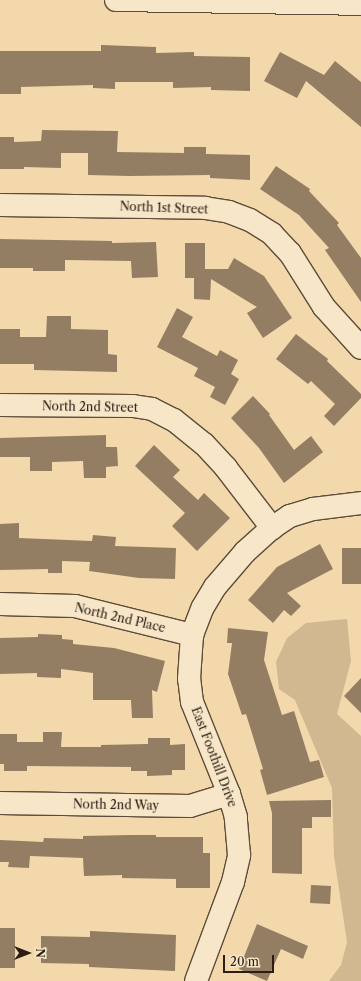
<!DOCTYPE html>
<style>
body{margin:0}
#map{position:relative;width:361px;height:981px;overflow:hidden;background:#f3d8ab;font-family:"Libre Caslon Text",serif}
div>[style]{position:absolute}
.green>*{inset:0;background:#d1b891}
.building>*{inset:0;background:#937e63;transform-origin:0 0}
.roads{filter:drop-shadow(1px 0 #5d4c3a) drop-shadow(-1px 0 #5d4c3a) drop-shadow(0 1px #5d4c3a) drop-shadow(0 -1px #5d4c3a)}
.minor>*{height:22px;margin:-11px;padding:0 11px;transform-origin:11px;border-radius:11px;background:#f7e6c8}
span{translate:-50% -50%;white-space:nowrap;text-align:center;line-height:1.15;-webkit-text-stroke:3px #f7e6c8;paint-order:stroke}
.street-label{font-size:12px;color:#2b1d14}
.north{position:absolute;left:8px;top:933px;width:40px;height:40px;-webkit-text-stroke:3px #f7e6c8;paint-order:stroke;rotate:90deg;font-size:11px;font-weight:700;line-height:16px;text-align:center;color:#2b1d14}
.north::after{content:'';display:block;margin:auto;width:14px;height:18px;background:#2b1d14;clip-path:polygon(50% 0,100% 100%,50% 72%,0 100%)}
.scale{position:absolute;left:223px;top:955px;width:51px;height:18px;box-sizing:border-box;border:2px solid #2b1d14;border-top:0;padding-left:5px;font-size:12px;line-height:14px;white-space:nowrap;color:#2b1d14;-webkit-text-stroke:3px #f7e6c8;paint-order:stroke}
</style>
<div id="map">
<div class="green">
<div style="clip-path:polygon(347px 619px,351px 661px,337px 714px,361px 736px,361px 981px,329px 981px,341px 965px,347px 942px,334px 856px,332px 788px,295px 700px,279px 689px,276px 662px,287px 638px,306px 623px)"></div>
</div>
<div class="building">
<div style="clip-path:polygon(101px 45px,156px 47px,156px 53px,194px 52px,194px 56px,250px 57px,250px 91px,211px 90px,211px 87px,173px 88px,173px 82px,115px 82px,115px 89px,93px 88px,93px 85px,21px 87px,21px 94px,0 94px,0 51px,101px 51px)"></div>
<div style="clip-path:polygon(280px 52px,324px 75px,335px 61px,361px 82px,361px 127px,306px 81px,297px 98px,264px 81px)"></div>
<div style="clip-path:polygon(42px 130px,118px 131px,117px 152px,184px 153px,184px 147px,206px 147px,206px 154px,250px 155px,250px 180px,210px 178px,210px 175px,129px 176px,88px 175px,88px 153px,61px 153px,61px 168px,24px 167px,24px 169px,0 169px,0 137px,14px 137px,14px 142px,41px 141px)"></div>
<div style="clip-path:polygon(276px 166px,310px 189px,309px 191px,339px 223px,337px 225px,361px 258px,361px 302px,325px 250px,329px 248px,299px 215px,260px 189px)"></div>
<div style="clip-path:polygon(0 239px,112px 241px,112px 243px,156px 242px,158px 277px,132px 278px,131px 261px,65px 260px,65px 271px,33px 271px,33px 268px,0 268px)"></div>
<div style="clip-path:polygon(185px 243px,205px 243px,205px 269px,228px 269px,234px 258px,264px 276px,292px 318px,263px 338px,247px 313px,257px 307px,211px 279px,210px 300px,194px 299px,194px 278px,185px 278px)"></div>
<div style="clip-path:polygon(177px 308px,193px 317px,182px 337px,217px 356px,220px 350px,238px 360px,231px 374px,239px 379px,225px 405px,210px 397px,215px 387px,194px 376px,198px 368px,157px 347px)"></div>
<div style="clip-path:polygon(47px 316px,71px 316px,71px 329px,108px 330px,108px 354px,117px 355px,117px 372px,34px 370px,34px 364px,0 364px,0 329px,20px 329px,20px 337px,46px 337px)"></div>
<div style="clip-path:polygon(296px 334px,328px 359px,327px 361px,361px 394px,361px 398px,334px 426px,324px 416px,335px 404px,311px 381px,308px 384px,276px 359px)"></div>
<div style="clip-path:polygon(253px 396px,270px 414px,269px 415px,294px 450px,311px 436px,323px 452px,284px 483px,259px 448px,231px 418px)"></div>
<div style="clip-path:polygon(106px 435px,106px 447px,117px 447px,118px 466px,106px 467px,106px 478px,84px 478px,83px 461px,52px 462px,52px 471px,30px 471px,30px 457px,0 457px,0 438px)"></div>
<div style="clip-path:polygon(154px 445px,180px 470px,173px 477px,198px 500px,204px 493px,230px 518px,197px 551px,172px 526px,185px 513px,135px 466px)"></div>
<div style="clip-path:polygon(19px 523px,19px 538px,92px 541px,93px 535px,116px 537px,115px 546px,176px 548px,175px 579px,139px 578px,89px 571px,90px 562px,62px 561px,62px 573px,48px 573px,48px 569px,0 570px,0 524px)"></div>
<div style="clip-path:polygon(320px 544px,333px 569px,287px 593px,301px 606px,291px 616px,284px 610px,273px 623px,248px 600px,277px 567px)"></div>
<div style="left:342px;top:548px;width:19px;height:36px"></div>
<div style="clip-path:polygon(228px 628px,268px 632px,264px 660px,282px 715px,294px 711px,310px 762px,319px 760px,324px 777px,267px 795px,260px 770px,263px 769px,246px 714px,242px 715px,228px 674px,232px 643px,227px 643px)"></div>
<div style="clip-path:polygon(38px 634px,62px 635px,62px 639px,73px 640px,73px 644px,114px 648px,165px 661px,157px 692px,152px 690px,153px 718px,132px 718px,131px 700px,93px 700px,93px 673px,61px 669px,61px 678px,37px 677px,37px 673px,0 674px,0 638px,38px 637px)"></div>
<div style="clip-path:polygon(361px 678px,361px 713px,344px 696px)"></div>
<div style="clip-path:polygon(43px 732px,62px 732px,61px 747px,101px 747px,101px 745px,148px 744px,148px 738px,170px 738px,170px 745px,185px 744px,185px 770px,172px 770px,172px 775px,147px 776px,147px 771px,131px 771px,131px 767px,27px 766px,27px 771px,4px 771px,4px 764px,0 764px,0 734px,17px 734px,17px 742px,43px 742px)"></div>
<div style="clip-path:polygon(331px 800px,331px 817px,312px 817px,312px 828px,302px 828px,302px 874px,272px 873px,272px 813px,269px 801px)"></div>
<div style="clip-path:polygon(130px 835px,156px 835px,156px 837px,203px 837px,203px 853px,210px 853px,210px 888px,176px 888px,176px 879px,122px 878px,122px 875px,84px 876px,83px 858px,30px 856px,29px 868px,8px 867px,9px 862px,0 862px,0 840px,43px 842px,44px 838px,83px 839px,83px 836px)"></div>
<div style="left:311px;top:885px;width:20px;height:18px;rotate:3deg"></div>
<div style="clip-path:polygon(257px 924px,308px 946px,303px 959px,281px 949px,267px 981px,239px 969px)"></div>
<div style="left:0;top:928px;width:15px;height:40px"></div>
<div style="clip-path:polygon(90px 931px,176px 935px,175px 971px,89px 967px,89px 964px,41px 963px,41px 936px,90px 937px)"></div>
</div>
<div class="roads">
<div class="minor">
<div style="left:116px;top:0;width:245px;rotate:0.9deg"></div>
<div style="left:0;top:205px;width:205px;rotate:0.8deg"></div>
<div style="left:205px;top:208px;width:24px;rotate:9deg"></div>
<div style="left:229px;top:212px;width:22px;rotate:21deg"></div>
<div style="left:250px;top:220px;width:26px;rotate:32deg"></div>
<div style="left:272px;top:234px;width:26px;rotate:47deg"></div>
<div style="left:290px;top:253px;width:64px;rotate:57.8deg"></div>
<div style="left:324px;top:307px;width:55px;rotate:47.9deg"></div>
<div style="left:0;top:405px;width:133px;rotate:0.4deg"></div>
<div style="left:133px;top:406px;width:19px;rotate:9deg"></div>
<div style="left:152px;top:409px;width:25px;rotate:27deg"></div>
<div style="left:174px;top:420px;width:38px;rotate:39deg"></div>
<div style="left:204px;top:444px;width:33px;rotate:47deg"></div>
<div style="left:226px;top:468px;width:76px;rotate:52.5deg"></div>
<div style="left:0;top:604px;width:75px;rotate:1.5deg"></div>
<div style="left:75px;top:606px;width:121px;rotate:13.9deg"></div>
<div style="left:0;top:803px;width:190px;rotate:0.9deg"></div>
<div style="left:190px;top:806px;width:41px;rotate:-17.1deg"></div>
<div style="left:196px;top:981px;width:106px;rotate:-69.5deg"></div>
<div style="left:233px;top:882px;width:28px;rotate:-77deg"></div>
<div style="left:239px;top:855px;width:38px;rotate:-95deg"></div>
<div style="left:236px;top:817px;width:24px;rotate:-107deg"></div>
<div style="left:229px;top:794px;width:99px;rotate:-111.9deg"></div>
<div style="left:192px;top:702px;width:23px;rotate:-97deg"></div>
<div style="left:189px;top:679px;width:44px;rotate:-86.1deg"></div>
<div style="left:192px;top:635px;width:30px;rotate:-69deg"></div>
<div style="left:203px;top:607px;width:23px;rotate:-59deg"></div>
<div style="left:215px;top:587px;width:46px;rotate:-49.4deg"></div>
<div style="left:245px;top:552px;width:36px;rotate:-42deg"></div>
<div style="left:272px;top:528px;width:22px;rotate:-34deg"></div>
<div style="left:290px;top:516px;width:24px;rotate:-17deg"></div>
<div style="left:313px;top:509px;width:48px;rotate:-7.1deg"></div>
</div>
</div>
<div class="street-label">
<span style="left:164px;top:208px;rotate:2deg">North 1st Street</span>
<span style="left:90px;top:407px;rotate:1deg">North 2nd Street</span>
<span style="left:120px;top:618px;rotate:13deg">North 2nd Place</span>
<span style="left:214px;top:757px;rotate:69deg">East Foothill Drive</span>
<span style="left:116px;top:805px;rotate:1deg">North 2nd Way</span>
</div>
<div class="north">N</div>
<div class="scale">20 m</div>
</div>
